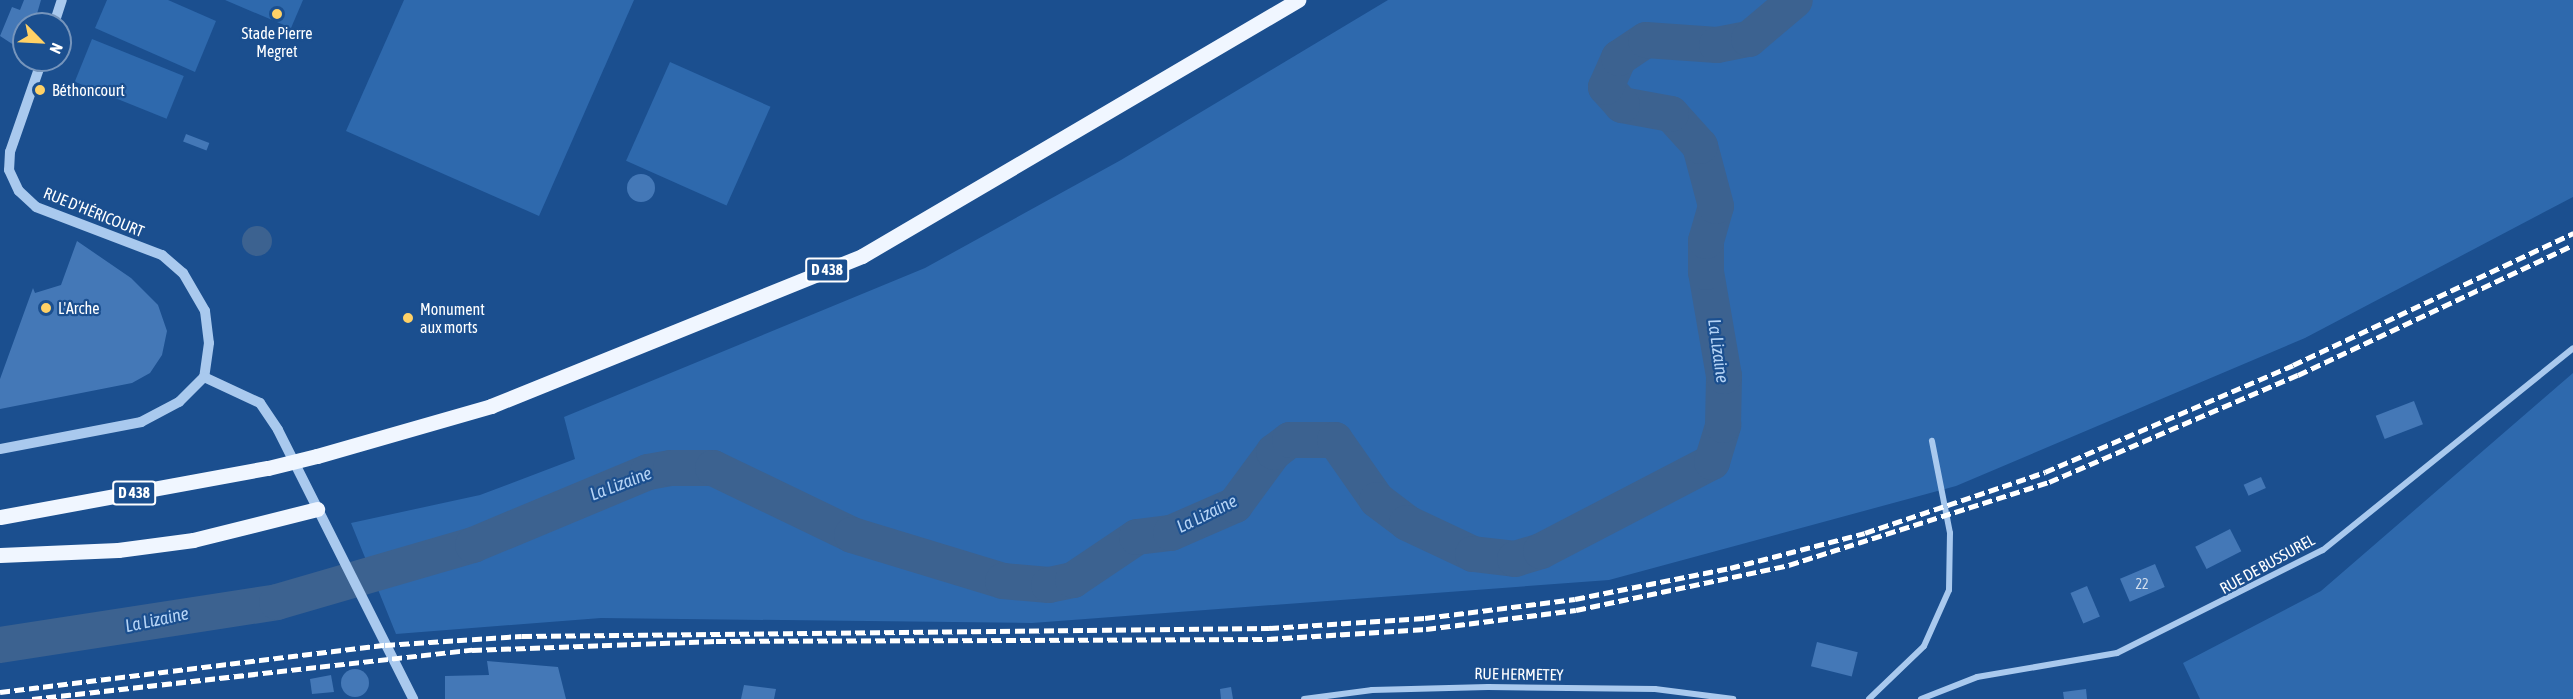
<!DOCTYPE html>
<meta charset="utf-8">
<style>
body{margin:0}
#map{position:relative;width:2573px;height:699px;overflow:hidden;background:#1b4f8f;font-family:"Asap Condensed",sans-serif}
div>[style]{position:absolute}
.green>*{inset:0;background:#2e69ad;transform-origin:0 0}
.water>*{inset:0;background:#3c6290}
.round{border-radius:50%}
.river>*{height:36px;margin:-18px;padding:0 18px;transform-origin:18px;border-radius:18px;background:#3c6290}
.building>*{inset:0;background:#4478b7;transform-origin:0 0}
.minor>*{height:6px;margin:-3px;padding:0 3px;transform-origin:3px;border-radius:3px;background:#a9c9ee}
.tertiary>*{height:10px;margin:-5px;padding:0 5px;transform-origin:5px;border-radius:5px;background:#a9c9ee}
.primary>*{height:15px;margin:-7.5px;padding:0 7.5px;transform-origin:7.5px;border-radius:7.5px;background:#f0f6ff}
.rail>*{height:4.5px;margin-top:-2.25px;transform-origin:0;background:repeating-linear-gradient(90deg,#fff 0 10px,transparent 0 14.5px)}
.primary-bridge>*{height:15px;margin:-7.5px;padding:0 7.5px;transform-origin:7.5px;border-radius:7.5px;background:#f0f6ff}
.dots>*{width:16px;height:16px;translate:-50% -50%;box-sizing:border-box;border:3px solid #1b4f8f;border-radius:50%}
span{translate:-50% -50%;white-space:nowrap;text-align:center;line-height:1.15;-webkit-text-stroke:4.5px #1b4f8f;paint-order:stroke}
.number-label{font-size:14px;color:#d0dded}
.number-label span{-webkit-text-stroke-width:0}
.shield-label span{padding:2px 4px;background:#1b4f8f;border:2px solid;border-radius:4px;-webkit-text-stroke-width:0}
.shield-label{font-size:15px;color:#fff;font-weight:700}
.poi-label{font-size:16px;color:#fff}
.left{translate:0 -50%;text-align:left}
.street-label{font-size:16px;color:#fff}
.water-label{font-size:18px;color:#b5d3f5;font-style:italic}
.north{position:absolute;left:12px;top:12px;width:60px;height:60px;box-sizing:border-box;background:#1b4f8f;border:2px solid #7695bc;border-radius:50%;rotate:114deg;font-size:16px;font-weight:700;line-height:24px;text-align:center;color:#fff}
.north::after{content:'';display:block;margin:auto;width:21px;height:27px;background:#ffd166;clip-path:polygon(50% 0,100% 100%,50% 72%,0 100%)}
</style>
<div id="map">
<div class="green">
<div style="clip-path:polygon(107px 0,168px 0,216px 21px,195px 72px,95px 28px)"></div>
<div style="clip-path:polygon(225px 0,303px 0,291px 28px)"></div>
<div style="clip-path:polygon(404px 0,634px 0,539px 216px,346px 131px)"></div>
<div style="clip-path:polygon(1388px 0,2573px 0,2573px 197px,2305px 338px,1956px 486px,1609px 580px,1032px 623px,601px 618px,396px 634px,351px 523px,480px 495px,575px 459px,564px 417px,925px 268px,1121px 160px)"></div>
<div style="left:92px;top:39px;width:99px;height:46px;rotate:22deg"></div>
<div style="left:670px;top:62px;width:110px;height:108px;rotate:24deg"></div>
<div style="clip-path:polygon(2573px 373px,2573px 699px,2200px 699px,2183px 663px,2321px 591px)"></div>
</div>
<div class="water">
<div class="round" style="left:242px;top:226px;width:30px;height:30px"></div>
</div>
<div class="river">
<div style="left:0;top:645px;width:280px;rotate:-8.8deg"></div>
<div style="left:277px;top:602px;width:204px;rotate:-16.2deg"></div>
<div style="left:473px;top:545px;width:190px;rotate:-22.6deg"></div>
<div style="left:648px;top:472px;width:23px;rotate:-10deg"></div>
<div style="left:671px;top:468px;width:42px"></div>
<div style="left:713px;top:468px;width:154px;rotate:25.7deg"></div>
<div style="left:852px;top:535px;width:158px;rotate:16.9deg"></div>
<div style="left:1003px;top:581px;width:46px;rotate:5deg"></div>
<div style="left:1049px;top:585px;width:25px;rotate:-12deg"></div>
<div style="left:1073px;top:580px;width:77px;rotate:-33.9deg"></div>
<div style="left:1137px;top:537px;width:34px;rotate:-7deg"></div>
<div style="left:1171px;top:533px;width:70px;rotate:-23.6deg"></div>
<div style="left:1235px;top:505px;width:66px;rotate:-53.7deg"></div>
<div style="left:1274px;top:452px;width:20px;rotate:-37deg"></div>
<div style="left:1290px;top:440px;width:45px"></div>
<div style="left:1335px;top:440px;width:73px;rotate:55deg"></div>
<div style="left:1377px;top:500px;width:38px;rotate:37deg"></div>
<div style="left:1407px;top:523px;width:73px;rotate:25.2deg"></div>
<div style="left:1473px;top:554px;width:42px;rotate:6.8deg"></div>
<div style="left:1515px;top:559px;width:27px;rotate:-17deg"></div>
<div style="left:1541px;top:551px;width:193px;rotate:-27.5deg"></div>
<div style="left:1712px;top:462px;width:39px;rotate:-73deg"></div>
<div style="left:1723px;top:425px;width:49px;rotate:-88.8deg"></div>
<div style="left:1724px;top:376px;width:106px;rotate:-99.8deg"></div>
<div style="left:1706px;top:272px;width:31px;rotate:-90deg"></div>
<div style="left:1706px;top:241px;width:36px;rotate:-74deg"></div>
<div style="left:1716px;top:206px;width:62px;rotate:-104.9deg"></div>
<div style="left:1700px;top:146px;width:43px;rotate:-132.2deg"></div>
<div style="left:1671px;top:114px;width:50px;rotate:-169.6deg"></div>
<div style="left:1622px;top:105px;width:24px;rotate:-132deg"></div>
<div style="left:1606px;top:87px;width:32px;rotate:-66deg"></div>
<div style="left:1619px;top:58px;width:32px;rotate:-34deg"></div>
<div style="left:1646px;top:40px;width:71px;rotate:4deg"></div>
<div style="left:1717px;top:45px;width:33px;rotate:-11deg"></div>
<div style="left:1749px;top:39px;width:60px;rotate:-40.3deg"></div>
</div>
<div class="building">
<div style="clip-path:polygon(24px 0,41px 0,34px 24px,24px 24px,23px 51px,0 36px,12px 7px,20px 10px)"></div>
<div style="left:186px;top:134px;width:25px;height:8px;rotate:21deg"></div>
<div class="round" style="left:627px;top:174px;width:28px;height:28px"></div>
<div style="clip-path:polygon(77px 241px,131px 278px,158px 305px,167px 331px,162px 355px,150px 373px,132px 383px,0 409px,0 379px,33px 288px,35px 293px,61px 285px)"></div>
<div style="left:2414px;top:401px;width:25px;height:41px;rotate:69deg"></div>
<div style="left:2261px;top:477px;width:12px;height:19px;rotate:66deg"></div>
<div style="left:2230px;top:529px;width:25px;height:39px;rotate:63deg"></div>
<div style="left:2155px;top:564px;width:25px;height:38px;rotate:67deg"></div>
<div style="left:2087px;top:586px;width:33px;height:18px;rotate:67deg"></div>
<div style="left:1817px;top:642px;width:42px;height:25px;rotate:14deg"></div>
<div style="clip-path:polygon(487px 661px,558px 667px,566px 699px,445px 699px,445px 676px,489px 675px)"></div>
<div class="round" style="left:341px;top:669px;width:28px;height:28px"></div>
<div style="clip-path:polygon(331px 675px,334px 692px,312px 694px,310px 679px)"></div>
<div style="clip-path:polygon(744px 685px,776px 689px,774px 699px,741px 699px)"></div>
<div style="clip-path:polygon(1231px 687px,1233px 699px,1221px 699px,1220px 689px)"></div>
<div style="clip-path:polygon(2086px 689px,2087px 699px,2064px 699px,2063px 692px)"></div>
</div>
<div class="minor">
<div style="left:1304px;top:699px;width:69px;rotate:-7.5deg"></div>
<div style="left:1372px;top:690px;width:116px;rotate:-1.5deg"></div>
<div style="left:1488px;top:687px;width:167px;rotate:0.7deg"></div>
<div style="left:1655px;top:689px;width:79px;rotate:7.3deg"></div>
<div style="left:1869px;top:699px;width:76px;rotate:-43.9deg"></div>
<div style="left:1924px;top:646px;width:61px;rotate:-65.9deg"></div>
<div style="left:1949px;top:590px;width:57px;rotate:-89deg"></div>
<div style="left:1950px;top:533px;width:94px;rotate:-101.1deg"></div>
<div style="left:1921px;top:699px;width:60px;rotate:-21.4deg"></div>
<div style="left:1977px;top:677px;width:142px;rotate:-9.7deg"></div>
<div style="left:2117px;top:653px;width:230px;rotate:-26.6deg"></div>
<div style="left:2323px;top:550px;width:321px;rotate:-38.9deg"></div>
</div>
<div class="tertiary">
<div style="left:54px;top:24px;width:25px;rotate:-72deg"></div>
<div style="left:42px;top:60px;width:97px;rotate:109.2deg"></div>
<div style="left:10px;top:152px;width:18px;rotate:93deg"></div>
<div style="left:9px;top:170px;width:23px;rotate:65deg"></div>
<div style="left:19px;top:191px;width:23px;rotate:43deg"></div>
<div style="left:36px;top:207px;width:135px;rotate:20.9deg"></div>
<div style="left:162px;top:255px;width:28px;rotate:41deg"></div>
<div style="left:183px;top:273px;width:44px;rotate:59.9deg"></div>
<div style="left:205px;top:311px;width:32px;rotate:83deg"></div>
<div style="left:209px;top:343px;width:34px;rotate:98deg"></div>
<div style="left:204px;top:377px;width:62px;rotate:24.9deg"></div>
<div style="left:260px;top:403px;width:32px;rotate:56deg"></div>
<div style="left:278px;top:430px;width:301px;rotate:63.3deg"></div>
<div style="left:0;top:449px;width:144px;rotate:-10.8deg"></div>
<div style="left:141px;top:422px;width:43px;rotate:-27.8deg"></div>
<div style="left:179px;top:402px;width:35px;rotate:-45deg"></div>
</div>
<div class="primary">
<div style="left:317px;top:456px;width:181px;rotate:-16deg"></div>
<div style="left:491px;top:406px;width:400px;rotate:-22deg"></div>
<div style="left:862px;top:256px;width:506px;rotate:-30.42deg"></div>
<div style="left:0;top:517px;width:272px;rotate:-10.4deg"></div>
<div style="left:0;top:555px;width:118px;rotate:-2.4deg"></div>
<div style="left:118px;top:550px;width:76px;rotate:-7.6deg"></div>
<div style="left:193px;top:540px;width:128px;rotate:-14deg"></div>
</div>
<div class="rail">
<div style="left:0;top:692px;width:388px;rotate:-7deg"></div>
<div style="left:385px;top:645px;width:137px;rotate:-3.8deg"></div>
<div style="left:522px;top:636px;width:747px;rotate:-0.61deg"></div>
<div style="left:1269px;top:628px;width:156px;rotate:-3.7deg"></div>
<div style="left:1425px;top:618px;width:151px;rotate:-7.2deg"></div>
<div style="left:1575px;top:599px;width:158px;rotate:-11.3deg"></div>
<div style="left:1730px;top:568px;width:139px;rotate:-14.5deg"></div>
<div style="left:1865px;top:533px;width:190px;rotate:-18.7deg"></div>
<div style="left:2045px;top:472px;width:270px;rotate:-23.3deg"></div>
<div style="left:2293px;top:365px;width:310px;rotate:-25.2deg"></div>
<div style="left:32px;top:699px;width:443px;rotate:-6.4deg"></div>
<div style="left:472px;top:650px;width:244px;rotate:-2.1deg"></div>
<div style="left:716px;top:641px;width:552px;rotate:-0.21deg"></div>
<div style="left:1268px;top:639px;width:158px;rotate:-3.6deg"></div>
<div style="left:1426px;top:629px;width:151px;rotate:-7.2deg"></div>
<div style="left:1576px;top:610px;width:218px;rotate:-11.9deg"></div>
<div style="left:1789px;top:565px;width:273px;rotate:-17.7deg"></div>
<div style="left:2049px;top:482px;width:271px;rotate:-23.3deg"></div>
<div style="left:2298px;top:375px;width:304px;rotate:-25.3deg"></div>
</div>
<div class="primary-bridge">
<div style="left:268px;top:468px;width:50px;rotate:-13.8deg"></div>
</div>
<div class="dots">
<div style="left:277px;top:14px;background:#ffd166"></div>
<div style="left:40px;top:90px;background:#ffd166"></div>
<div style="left:46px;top:308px;background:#ffd166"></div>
<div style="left:408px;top:318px;background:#ffd166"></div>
</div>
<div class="number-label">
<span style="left:2142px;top:584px">22</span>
</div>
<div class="shield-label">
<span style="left:827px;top:270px">D 438</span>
<span style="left:134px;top:493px">D 438</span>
</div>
<div class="poi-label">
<span style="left:277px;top:42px">Stade Pierre<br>Megret</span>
<span class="left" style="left:52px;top:90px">Béthoncourt</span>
<span class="left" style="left:58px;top:308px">L'Arche</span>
<span class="left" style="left:420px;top:318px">Monument<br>aux morts</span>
</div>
<div class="street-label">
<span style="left:94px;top:212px;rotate:22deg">RUE D'HÉRICOURT</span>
<span style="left:2267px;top:564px;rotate:-29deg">RUE DE BUSSUREL</span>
<span style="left:1519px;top:674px;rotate:1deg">RUE HERMETEY</span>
</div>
<div class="water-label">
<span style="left:1718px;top:351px;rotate:82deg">La Lizaine</span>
<span style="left:621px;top:484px;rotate:-21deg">La Lizaine</span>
<span style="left:1207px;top:514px;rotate:-26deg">La Lizaine</span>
<span style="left:157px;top:620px;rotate:-12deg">La Lizaine</span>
</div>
<div class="north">N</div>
</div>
